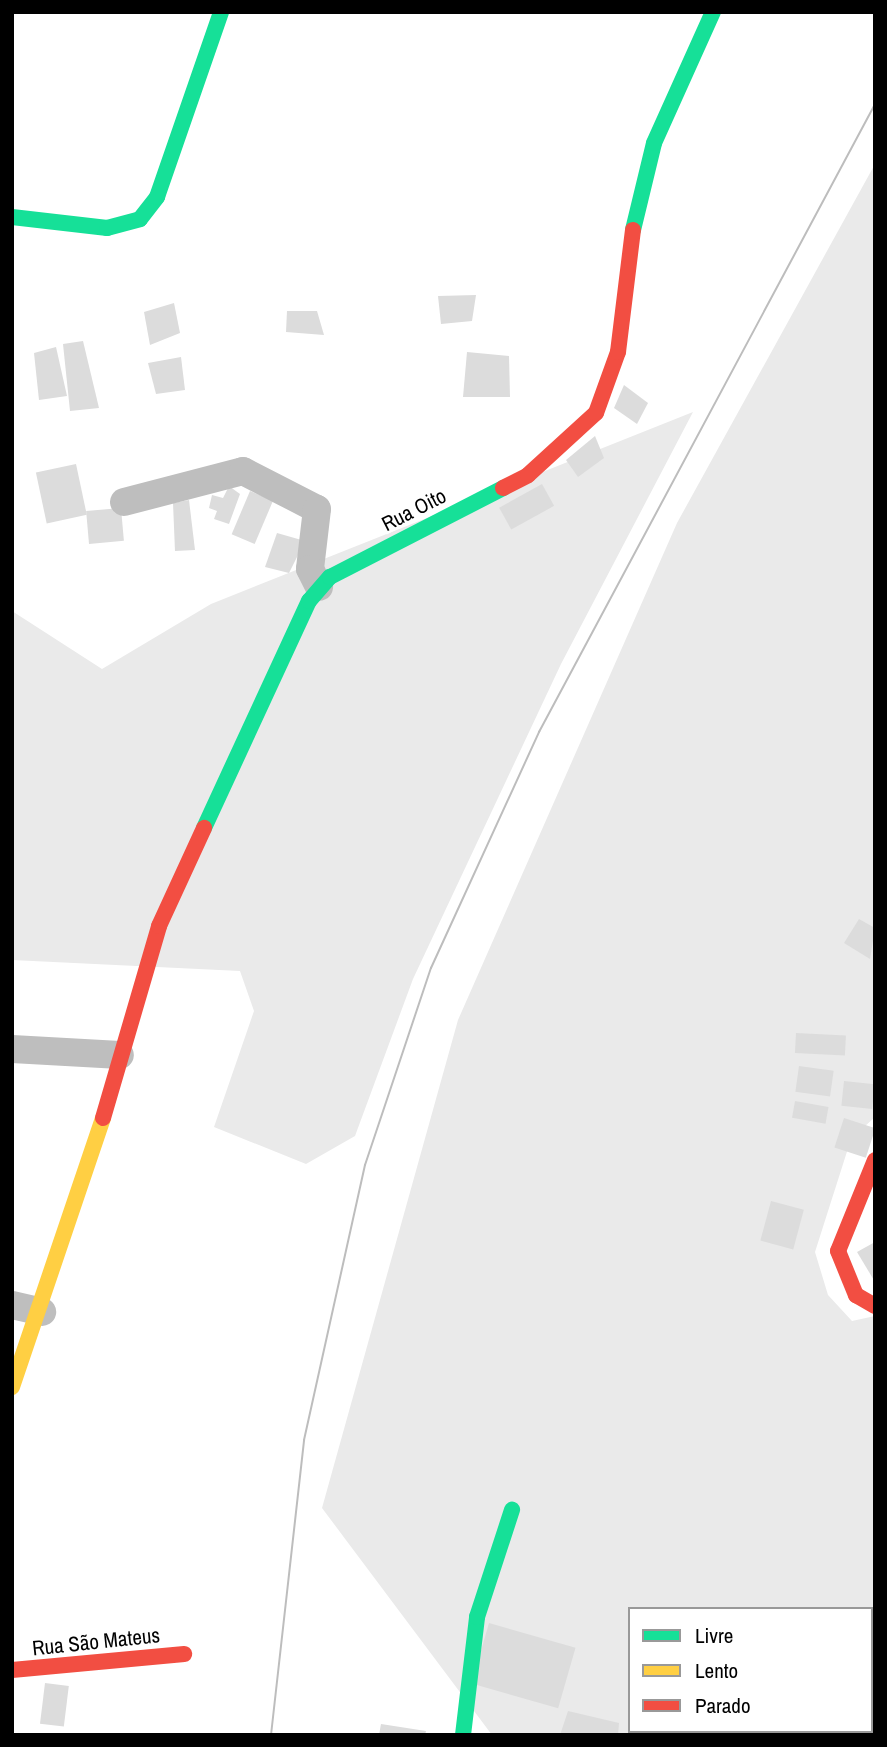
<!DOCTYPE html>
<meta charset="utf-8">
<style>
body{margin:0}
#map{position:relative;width:887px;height:1747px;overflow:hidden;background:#fff;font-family:"Archivo Narrow",sans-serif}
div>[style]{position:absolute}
.green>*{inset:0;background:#eaeaea}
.building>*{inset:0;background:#dcdcdc;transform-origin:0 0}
.street>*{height:28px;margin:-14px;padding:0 14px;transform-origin:14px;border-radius:14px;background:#bebebe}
.fast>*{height:16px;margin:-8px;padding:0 8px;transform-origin:8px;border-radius:8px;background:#16e098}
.slow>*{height:16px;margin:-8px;padding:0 8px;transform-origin:8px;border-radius:8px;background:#ffcf43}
.jam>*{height:16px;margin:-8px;padding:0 8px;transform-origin:8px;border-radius:8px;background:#f24e42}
.tram>*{height:2px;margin:-1px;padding:0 1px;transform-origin:1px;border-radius:1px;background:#bdbdbd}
span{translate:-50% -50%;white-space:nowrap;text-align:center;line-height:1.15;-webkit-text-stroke:5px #fff;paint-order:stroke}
.street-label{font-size:21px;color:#000}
.frame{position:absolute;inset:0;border:14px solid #000;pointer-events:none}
.legend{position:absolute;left:628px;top:1607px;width:245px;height:126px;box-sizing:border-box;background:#fff;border:2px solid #999;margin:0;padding:9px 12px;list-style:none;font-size:21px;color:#000}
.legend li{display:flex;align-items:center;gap:14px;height:35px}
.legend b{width:35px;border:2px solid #999}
</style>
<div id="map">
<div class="green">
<div style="clip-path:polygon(evenodd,875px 164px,875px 1117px,851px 1139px,815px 1252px,828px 1295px,852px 1321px,875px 1316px,875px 1735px,492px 1735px,322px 1508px,458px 1020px,677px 523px,875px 164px,630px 1609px,871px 1609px,871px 1731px,630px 1731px,630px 1609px)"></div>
<div style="clip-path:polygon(693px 412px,561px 664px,413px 979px,355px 1136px,306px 1164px,214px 1127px,254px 1011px,240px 971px,12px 960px,12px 611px,102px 669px,211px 604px)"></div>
</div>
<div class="building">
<div style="clip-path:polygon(476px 295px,472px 321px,441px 324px,438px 296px)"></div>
<div style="clip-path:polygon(174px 303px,180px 333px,150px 345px,144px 312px)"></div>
<div style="clip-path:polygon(287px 311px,317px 311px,324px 335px,286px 332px)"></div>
<div style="clip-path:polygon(83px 341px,99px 408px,70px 411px,63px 344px)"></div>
<div style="clip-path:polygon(56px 347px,67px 396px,39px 400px,34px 353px)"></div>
<div style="clip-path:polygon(467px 352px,509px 356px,510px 397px,463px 397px)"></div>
<div style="clip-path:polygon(181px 357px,185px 390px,156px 394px,148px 363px)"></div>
<div style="clip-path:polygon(624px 385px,648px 403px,637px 424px,614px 408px)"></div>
<div style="clip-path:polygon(595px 436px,604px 458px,578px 477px,566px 460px)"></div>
<div style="left:76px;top:464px;width:52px;height:41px;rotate:78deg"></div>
<div style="left:542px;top:484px;width:25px;height:49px;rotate:61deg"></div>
<div style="clip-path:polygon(229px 486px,240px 494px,229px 524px,214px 519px,217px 511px,209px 508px,212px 495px,223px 498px)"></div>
<div style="left:250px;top:491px;width:25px;height:47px;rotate:23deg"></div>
<div style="clip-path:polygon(189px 500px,195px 550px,175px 551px,173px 503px)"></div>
<div style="left:121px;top:508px;width:33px;height:35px;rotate:85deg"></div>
<div style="clip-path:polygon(277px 533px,305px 541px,289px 573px,265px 567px)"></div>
<div style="clip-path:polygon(859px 919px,875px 928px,870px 959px,844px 943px)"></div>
<div style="left:796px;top:1033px;width:50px;height:20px;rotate:3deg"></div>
<div style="left:799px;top:1066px;width:35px;height:26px;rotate:8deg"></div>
<div style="left:844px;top:1081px;width:31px;height:25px;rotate:6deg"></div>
<div style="left:795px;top:1101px;width:34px;height:17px;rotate:10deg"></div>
<div style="left:844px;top:1118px;width:33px;height:31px;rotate:18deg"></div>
<div style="left:771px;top:1201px;width:34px;height:41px;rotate:15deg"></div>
<div style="clip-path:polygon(875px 1242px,875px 1282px,857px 1252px)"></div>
<div style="left:489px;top:1623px;width:90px;height:63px;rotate:16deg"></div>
<div style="left:45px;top:1683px;width:24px;height:41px;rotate:7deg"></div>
<div style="clip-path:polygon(568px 1711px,619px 1723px,618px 1735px,560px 1735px)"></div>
<div style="clip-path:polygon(381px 1724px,426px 1731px,425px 1735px,379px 1735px)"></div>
</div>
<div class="street">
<div style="left:124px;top:502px;width:123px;rotate:-14.6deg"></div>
<div style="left:243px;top:471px;width:83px;rotate:27.2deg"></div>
<div style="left:317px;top:509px;width:60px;rotate:96.7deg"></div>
<div style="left:310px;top:569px;width:20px;rotate:63deg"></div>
<div style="left:12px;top:1049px;width:108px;rotate:3.2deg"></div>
<div style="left:12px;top:1305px;width:31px;rotate:13deg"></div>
</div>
<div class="fast">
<div style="left:12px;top:217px;width:96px;rotate:6.6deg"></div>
<div style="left:107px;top:228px;width:34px;rotate:-15deg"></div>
<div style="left:140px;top:219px;width:28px;rotate:-52deg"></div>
<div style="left:157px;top:197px;width:196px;rotate:-70.9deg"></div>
<div style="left:633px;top:230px;width:89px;rotate:-76.4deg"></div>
<div style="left:654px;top:143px;width:144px;rotate:-65.8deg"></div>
<div style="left:204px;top:828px;width:250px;rotate:-65.2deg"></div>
<div style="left:309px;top:601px;width:32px;rotate:-49deg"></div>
<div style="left:330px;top:577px;width:195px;rotate:-27.2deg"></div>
<div style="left:463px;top:1735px;width:119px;rotate:-83.2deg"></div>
<div style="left:477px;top:1617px;width:113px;rotate:-71.9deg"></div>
</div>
<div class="slow">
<div style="left:12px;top:1387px;width:284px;rotate:-71.3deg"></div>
</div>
<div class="jam">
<div style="left:503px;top:488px;width:28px;rotate:-27deg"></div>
<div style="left:528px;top:475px;width:92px;rotate:-42.4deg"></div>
<div style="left:596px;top:413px;width:65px;rotate:-70.2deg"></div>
<div style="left:618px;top:352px;width:123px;rotate:-83deg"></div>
<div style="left:103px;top:1118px;width:200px;rotate:-73.7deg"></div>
<div style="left:159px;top:926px;width:108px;rotate:-65.3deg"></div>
<div style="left:875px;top:1160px;width:98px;rotate:112.1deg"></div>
<div style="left:838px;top:1251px;width:48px;rotate:67.8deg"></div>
<div style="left:856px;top:1295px;width:22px;rotate:30deg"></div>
<div style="left:12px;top:1670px;width:173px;rotate:-5.3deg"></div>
</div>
<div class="tram">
<div style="left:271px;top:1735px;width:297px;rotate:-83.6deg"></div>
<div style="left:304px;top:1440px;width:282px;rotate:-77.5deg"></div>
<div style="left:365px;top:1165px;width:208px;rotate:-71.5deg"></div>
<div style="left:431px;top:968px;width:260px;rotate:-65.4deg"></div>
<div style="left:539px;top:732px;width:712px;rotate:-61.85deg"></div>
</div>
<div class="street-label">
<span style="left:414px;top:510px;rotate:-27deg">Rua Oito</span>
<span style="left:96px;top:1642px;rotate:-6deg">Rua São Mateus</span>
</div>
<div class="frame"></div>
<ul class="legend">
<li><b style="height:9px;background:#16e098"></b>Livre</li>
<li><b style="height:9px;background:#ffcf43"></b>Lento</li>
<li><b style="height:9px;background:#f24e42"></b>Parado</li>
</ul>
</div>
